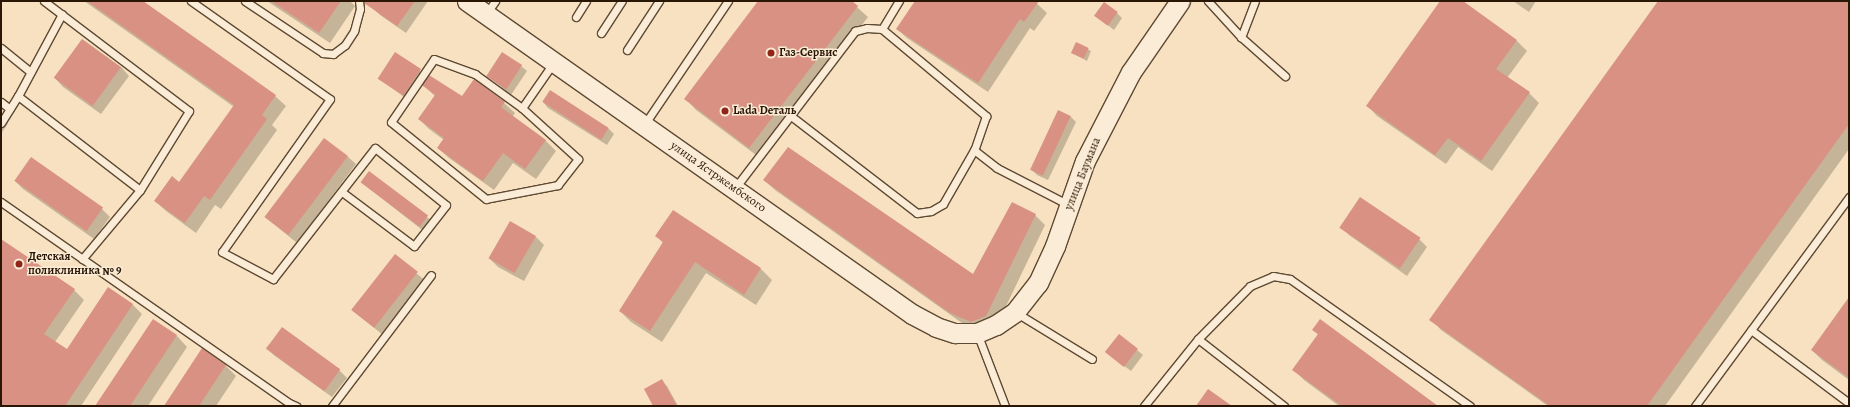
<!DOCTYPE html>
<meta charset="utf-8">
<style>
body{margin:0}
#map{position:relative;width:1850px;height:407px;overflow:hidden;background:#f8e1c0;font-family:Alegreya,serif}
div>[style]{position:absolute}
.shadow>*{inset:0;background:#0003;transform-origin:0 0}
.building>*{inset:0;background:#d99183;transform-origin:0 0}
.roads{filter:drop-shadow(1px 0 #5e4933) drop-shadow(-1px 0 #5e4933) drop-shadow(0 1px #5e4933) drop-shadow(0 -1px #5e4933)}
.lane>*{height:7px;margin:-3.5px;padding:0 3.5px;transform-origin:3.5px;border-radius:3.5px;background:#faecd6}
.secondary>*{height:19px;margin:-9.5px;padding:0 9.5px;transform-origin:9.5px;border-radius:9.5px;background:#faecd6}
.dots>*{width:11px;height:11px;translate:-50% -50%;box-sizing:border-box;border:2px solid #faecd6;border-radius:50%}
span{translate:-50% -50%;white-space:nowrap;text-align:center;line-height:1.15;-webkit-text-stroke:3px #faecd6;paint-order:stroke}
.poi-label{font-size:12px;color:#2a1604;font-weight:700}
.left{translate:0 -50%;text-align:left}
.street-label{font-size:12px;color:#2a1604}
.frame{position:absolute;inset:0;border:2px solid #2a1604;pointer-events:none}
</style>
<div id="map">
<div class="shadow">
<div style="clip-path:polygon(84px 1px,141px 1px,275px 96px,286px 106px,272px 125px,277px 130px,221px 209px,215px 205px,196px 233px,166px 211px,155px 201px,180px 183px,234px 107px)"></div>
<div style="clip-path:polygon(267px 1px,350px 1px,355px 6px,330px 43px)"></div>
<div style="clip-path:polygon(376px 1px,428px 1px,406px 33px,380px 15px,372px 7px)"></div>
<div style="clip-path:polygon(760px 1px,850px 1px,868px 17px,760px 158px,696px 110px,686px 99px)"></div>
<div style="clip-path:polygon(916px 1px,1034px 1px,1047px 13px,1034px 31px,1030px 28px,988px 92px,907px 38px,897px 29px)"></div>
<div style="clip-path:polygon(1441px 1px,1461px 1px,1517px 41px,1527px 51px,1507px 78px,1529px 93px,1539px 103px,1492px 171px,1458px 147px,1446px 164px,1377px 116px,1367px 105px)"></div>
<div style="clip-path:polygon(1513px 1px,1536px 1px,1529px 12px)"></div>
<div style="clip-path:polygon(1659px 1px,1849px 1px,1849px 149px,1665px 406px,1548px 406px,1441px 330px,1431px 319px)"></div>
<div style="clip-path:polygon(1117px 13px,1122px 18px,1114px 30px,1096px 16px)"></div>
<div style="clip-path:polygon(83px 40px,121px 67px,129px 76px,101px 114px,63px 87px,55px 78px)"></div>
<div style="clip-path:polygon(1077px 44px,1091px 51px,1087px 61px,1073px 53px)"></div>
<div style="left:396px;top:54px;width:37px;height:30px;rotate:36deg"></div>
<div style="clip-path:polygon(521px 66px,527px 71px,511px 95px,488px 76px)"></div>
<div style="clip-path:polygon(423px 85px,462px 98px,504px 103px,515px 113px,512px 117px,545px 140px,556px 151px,536px 179px,513px 163px,494px 190px,449px 158px,438px 148px,444px 140px,429px 129px,419px 119px,435px 96px)"></div>
<div style="clip-path:polygon(550px 91px,609px 129px,614px 134px,607px 145px,548px 108px,543px 102px)"></div>
<div style="clip-path:polygon(1px 116px,8px 123px,1px 134px)"></div>
<div style="clip-path:polygon(1070px 116px,1076px 122px,1048px 180px,1037px 175px,1031px 169px)"></div>
<div style="clip-path:polygon(347px 156px,356px 164px,297px 243px,265px 217px)"></div>
<div style="left:369px;top:172px;width:81px;height:13px;rotate:38deg"></div>
<div style="clip-path:polygon(764px 180px,973px 276px,1035px 215px,1045px 225px,996px 327px,982px 332px,962px 323px,775px 190px)"></div>
<div style="clip-path:polygon(15px 181px,102px 209px,110px 217px,94px 239px,23px 189px)"></div>
<div style="clip-path:polygon(673px 212px,761px 269px,772px 280px,756px 305px,706px 273px,662px 342px,631px 322px,620px 311px,663px 243px,657px 236px)"></div>
<div style="clip-path:polygon(1341px 227px,1419px 239px,1427px 247px,1407px 276px,1349px 235px)"></div>
<div style="clip-path:polygon(535px 236px,544px 245px,524px 281px,498px 267px,490px 259px)"></div>
<div style="clip-path:polygon(1px 240px,74px 290px,84px 300px,55px 342px,67px 350px,132px 304px,142px 314px,81px 406px,1px 406px)"></div>
<div style="left:395px;top:256px;width:40px;height:69px;rotate:39deg"></div>
<div style="clip-path:polygon(1849px 299px,1849px 380px,1822px 360px,1812px 350px)"></div>
<div style="clip-path:polygon(153px 320px,177px 336px,187px 347px,148px 406px,96px 406px)"></div>
<div style="clip-path:polygon(283px 328px,339px 370px,347px 378px,332px 397px,275px 356px,266px 348px)"></div>
<div style="clip-path:polygon(1313px 330px,1437px 406px,1339px 406px,1304px 380px,1294px 370px,1319px 335px)"></div>
<div style="clip-path:polygon(202px 350px,226px 366px,236px 376px,216px 406px,165px 406px)"></div>
<div style="clip-path:polygon(1137px 350px,1143px 355px,1131px 371px,1112px 357px)"></div>
<div style="clip-path:polygon(662px 381px,667px 386px,678px 406px,654px 406px)"></div>
</div>
<div class="building">
<div style="clip-path:polygon(87px 1px,143px 1px,276px 95px,262px 115px,267px 119px,210px 200px,204px 196px,185px 223px,154px 201px,172px 176px,179px 182px,234px 105px)"></div>
<div style="clip-path:polygon(271px 1px,341px 1px,319px 33px)"></div>
<div style="clip-path:polygon(364px 1px,415px 1px,397px 26px,364px 3px)"></div>
<div style="clip-path:polygon(758px 1px,852px 1px,858px 6px,749px 148px,684px 99px)"></div>
<div style="clip-path:polygon(915px 1px,1039px 1px,1024px 22px,1020px 19px,978px 83px,896px 29px)"></div>
<div style="clip-path:polygon(1440px 1px,1463px 1px,1517px 40px,1496px 69px,1530px 92px,1481px 161px,1448px 138px,1435px 155px,1366px 106px)"></div>
<div style="clip-path:polygon(1658px 1px,1849px 1px,1849px 124px,1647px 406px,1550px 406px,1429px 320px)"></div>
<div style="left:1104px;top:2px;width:17px;height:17px;rotate:36deg"></div>
<div style="left:82px;top:39px;width:48px;height:48px;rotate:36deg"></div>
<div style="left:1076px;top:42px;width:14px;height:12px;rotate:25deg"></div>
<div style="left:395px;top:52px;width:31px;height:32px;rotate:33deg"></div>
<div style="left:502px;top:52px;width:24px;height:29px;rotate:33deg"></div>
<div style="clip-path:polygon(429px 75px,462px 96px,474px 79px,505px 102px,501px 107px,546px 140px,525px 169px,503px 153px,483px 181px,437px 148px,444px 138px,418px 119px,435px 95px,422px 85px)"></div>
<div style="left:550px;top:90px;width:70px;height:14px;rotate:33deg"></div>
<div style="left:1058px;top:110px;width:14px;height:66px;rotate:25deg"></div>
<div style="left:324px;top:138px;width:30px;height:99px;rotate:37deg"></div>
<div style="clip-path:polygon(788px 147px,973px 274px,1012px 202px,1036px 214px,986px 316px,971px 322px,950px 313px,763px 180px)"></div>
<div style="left:31px;top:157px;width:88px;height:29px;rotate:35deg"></div>
<div style="left:369px;top:171px;width:74px;height:14px;rotate:37deg"></div>
<div style="left:1360px;top:197px;width:73px;height:37px;rotate:34deg"></div>
<div style="clip-path:polygon(673px 210px,761px 268px,744px 295px,695px 262px,650px 331px,619px 311px,663px 242px,655px 236px)"></div>
<div style="left:510px;top:221px;width:30px;height:43px;rotate:30deg"></div>
<div style="clip-path:polygon(1px 239px,75px 289px,44px 334px,67px 349px,108px 287px,133px 304px,65px 406px,1px 406px)"></div>
<div style="left:395px;top:254px;width:29px;height:71px;rotate:38deg"></div>
<div style="clip-path:polygon(1849px 297px,1849px 378px,1811px 350px)"></div>
<div style="clip-path:polygon(153px 319px,177px 335px,130px 406px,95px 406px)"></div>
<div style="clip-path:polygon(1320px 319px,1438px 406px,1342px 406px,1292px 370px,1318px 334px,1312px 330px)"></div>
<div style="left:282px;top:327px;width:72px;height:27px;rotate:36deg"></div>
<div style="left:1119px;top:334px;width:24px;height:23px;rotate:38deg"></div>
<div style="clip-path:polygon(202px 348px,226px 365px,199px 406px,164px 406px)"></div>
<div style="clip-path:polygon(662px 379px,677px 406px,653px 406px,644px 389px)"></div>
<div style="clip-path:polygon(1208px 389px,1232px 406px,1196px 406px)"></div>
</div>
<div class="roads">
<div class="lane">
<div style="left:44px;top:1px;width:182px;rotate:37.2deg"></div>
<div style="left:189px;top:111px;width:93px;rotate:121.8deg"></div>
<div style="left:140px;top:190px;width:90px;rotate:130deg"></div>
<div style="left:191px;top:1px;width:170px;rotate:35.2deg"></div>
<div style="left:330px;top:99px;width:187px;rotate:125.2deg"></div>
<div style="left:222px;top:252px;width:58px;rotate:27.9deg"></div>
<div style="left:273px;top:279px;width:166px;rotate:-52.1deg"></div>
<div style="left:375px;top:148px;width:91px;rotate:38.8deg"></div>
<div style="left:446px;top:205px;width:52px;rotate:128deg"></div>
<div style="left:414px;top:246px;width:90px;rotate:-143.1deg"></div>
<div style="left:245px;top:1px;width:94px;rotate:33.7deg"></div>
<div style="left:323px;top:53px;width:10px;rotate:6deg"></div>
<div style="left:333px;top:54px;width:15px;rotate:-37deg"></div>
<div style="left:345px;top:45px;width:17px;rotate:-57deg"></div>
<div style="left:354px;top:31px;width:23px;rotate:-75deg"></div>
<div style="left:360px;top:9px;width:8px;rotate:-97deg"></div>
<div style="left:1208px;top:1px;width:49px;rotate:47.5deg"></div>
<div style="left:1255px;top:1px;width:39px;rotate:111deg"></div>
<div style="left:1241px;top:37px;width:59px;rotate:41.6deg"></div>
<div style="left:486px;top:14px;width:16px;rotate:-55deg"></div>
<div style="left:576px;top:17px;width:19px;rotate:-58deg"></div>
<div style="left:882px;top:29px;width:33px;rotate:-59deg"></div>
<div style="left:601px;top:33px;width:38px;rotate:-57deg"></div>
<div style="left:1px;top:48px;width:38px;rotate:39deg"></div>
<div style="left:627px;top:50px;width:59px;rotate:-56.9deg"></div>
<div style="left:18px;top:96px;width:154px;rotate:37.6deg"></div>
<div style="left:1px;top:102px;width:11px;rotate:38deg"></div>
<div style="left:522px;top:108px;width:76px;rotate:42.3deg"></div>
<div style="left:578px;top:159px;width:33px;rotate:128deg"></div>
<div style="left:558px;top:185px;width:73px;rotate:169deg"></div>
<div style="left:486px;top:199px;width:122px;rotate:-141deg"></div>
<div style="left:391px;top:122px;width:76px;rotate:-55.7deg"></div>
<div style="left:434px;top:59px;width:44px;rotate:20.1deg"></div>
<div style="left:475px;top:74px;width:58px;rotate:35.9deg"></div>
<div style="left:522px;top:108px;width:56px;rotate:-55.2deg"></div>
<div style="left:791px;top:116px;width:159px;rotate:37.6deg"></div>
<div style="left:917px;top:213px;width:14px;rotate:-8deg"></div>
<div style="left:931px;top:211px;width:14px;rotate:-30deg"></div>
<div style="left:943px;top:204px;width:62px;rotate:-60.1deg"></div>
<div style="left:1px;top:123px;width:32px;rotate:-58deg"></div>
<div style="left:18px;top:96px;width:93px;rotate:-61.8deg"></div>
<div style="left:644px;top:125px;width:150px;rotate:-55.9deg"></div>
<div style="left:735px;top:188px;width:198px;rotate:-52.6deg"></div>
<div style="left:855px;top:31px;width:12px;rotate:-14deg"></div>
<div style="left:867px;top:28px;width:15px;rotate:4deg"></div>
<div style="left:882px;top:29px;width:136px;rotate:39.9deg"></div>
<div style="left:986px;top:116px;width:36px;rotate:109deg"></div>
<div style="left:974px;top:150px;width:29px;rotate:38deg"></div>
<div style="left:997px;top:168px;width:81px;rotate:27.2deg"></div>
<div style="left:1px;top:202px;width:351px;rotate:34.9deg"></div>
<div style="left:289px;top:403px;width:8px;rotate:23deg"></div>
<div style="left:1015px;top:312px;width:90px;rotate:31.4deg"></div>
<div style="left:1751px;top:330px;width:122px;rotate:36.7deg"></div>
<div style="left:977px;top:333px;width:78px;rotate:69deg"></div>
<div style="left:1198px;top:339px;width:109px;rotate:37.9deg"></div>
<div style="left:332px;top:406px;width:164px;rotate:-52.9deg"></div>
<div style="left:1144px;top:406px;width:86px;rotate:-51.1deg"></div>
<div style="left:1198px;top:339px;width:74px;rotate:-45.5deg"></div>
<div style="left:1250px;top:286px;width:25px;rotate:-23deg"></div>
<div style="left:1273px;top:276px;width:17px;rotate:10deg"></div>
<div style="left:1290px;top:279px;width:220px;rotate:35.2deg"></div>
<div style="left:1695px;top:406px;width:260px;rotate:-53.6deg"></div>
</div>
<div class="secondary">
<div style="left:467px;top:1px;width:544px;rotate:35.12deg"></div>
<div style="left:912px;top:314px;width:27px;rotate:28deg"></div>
<div style="left:936px;top:327px;width:20px;rotate:18deg"></div>
<div style="left:955px;top:333px;width:22px"></div>
<div style="left:977px;top:333px;width:21px;rotate:-23deg"></div>
<div style="left:996px;top:325px;width:23px;rotate:-34deg"></div>
<div style="left:1015px;top:312px;width:37px;rotate:-52deg"></div>
<div style="left:1038px;top:283px;width:41px;rotate:-65.3deg"></div>
<div style="left:1055px;top:246px;width:90px;rotate:-70.6deg"></div>
<div style="left:1085px;top:161px;width:100px;rotate:-62.7deg"></div>
<div style="left:1131px;top:72px;width:86px;rotate:-55.4deg"></div>
</div>
</div>
<div class="dots">
<div style="left:771px;top:53px;background:#8f2418"></div>
<div style="left:725px;top:111px;background:#8f2418"></div>
<div style="left:19px;top:264px;background:#8f2418"></div>
</div>
<div class="poi-label">
<span class="left" style="left:779px;top:53px">Газ-Сервис</span>
<span class="left" style="left:733px;top:111px">Lada Dеталь</span>
<span class="left" style="left:28px;top:264px">Детская<br>поликлиника № 9</span>
</div>
<div class="street-label">
<span style="left:1083px;top:174px;rotate:-68deg">улица Баумана</span>
<span style="left:718px;top:177px;rotate:35deg">улица Ястржембского</span>
</div>
<div class="frame"></div>
</div>
